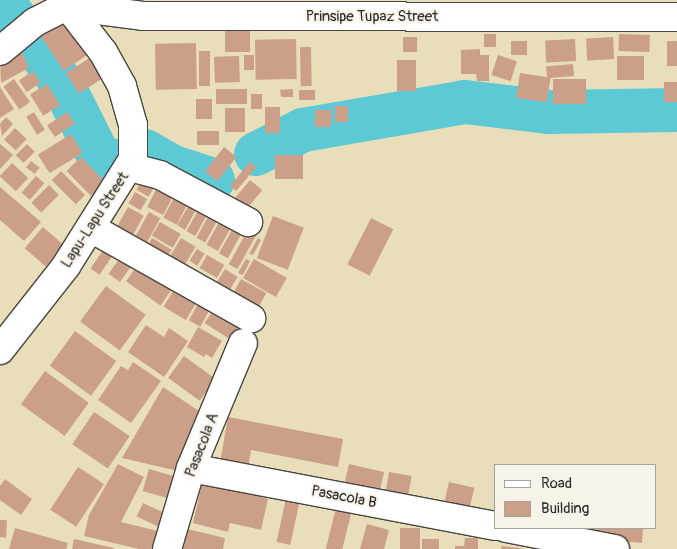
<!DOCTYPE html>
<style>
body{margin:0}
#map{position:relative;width:677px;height:549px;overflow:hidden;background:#e8deb9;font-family:Pangolin,sans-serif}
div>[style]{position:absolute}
.river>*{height:44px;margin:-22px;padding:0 22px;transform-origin:22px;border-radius:22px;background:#5dc9d5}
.building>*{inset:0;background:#cca088;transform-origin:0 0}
.roads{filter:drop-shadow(1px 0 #474640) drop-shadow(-1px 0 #474640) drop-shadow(0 1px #474640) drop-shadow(0 -1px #474640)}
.minor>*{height:28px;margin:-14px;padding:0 14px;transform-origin:14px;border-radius:14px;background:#fff}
span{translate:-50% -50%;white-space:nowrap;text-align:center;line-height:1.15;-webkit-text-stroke:4px #f7f3e8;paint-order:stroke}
.street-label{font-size:15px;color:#2b2b2b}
.legend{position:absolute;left:494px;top:464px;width:162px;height:65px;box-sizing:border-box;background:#f7f3e8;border:1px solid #a5a39c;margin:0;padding:6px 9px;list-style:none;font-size:15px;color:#2b2b2b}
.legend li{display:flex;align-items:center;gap:10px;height:25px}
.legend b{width:25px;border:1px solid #a5a39c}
</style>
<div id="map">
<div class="river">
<div style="left:2px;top:0;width:105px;rotate:54.3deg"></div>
<div style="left:63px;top:85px;width:83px;rotate:63.4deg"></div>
<div style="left:100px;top:159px;width:23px;rotate:7deg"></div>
<div style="left:145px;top:151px;width:32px;rotate:30deg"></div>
<div style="left:173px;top:167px;width:42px;rotate:18deg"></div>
<div style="left:256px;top:154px;width:53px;rotate:-27.1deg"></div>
<div style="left:303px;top:130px;width:164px;rotate:-9.8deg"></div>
<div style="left:465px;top:102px;width:85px;rotate:6.8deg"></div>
<div style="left:549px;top:112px;width:128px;rotate:-0.9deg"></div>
</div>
<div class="building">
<div style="left:67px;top:18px;width:42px;height:32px;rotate:56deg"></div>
<div style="left:225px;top:30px;width:25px;height:22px"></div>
<div style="left:484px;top:34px;width:12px;height:13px"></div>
<div style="left:619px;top:34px;width:31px;height:17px;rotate:2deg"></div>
<div style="left:403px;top:37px;width:14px;height:15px"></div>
<div style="left:613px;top:37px;width:22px;height:27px;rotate:87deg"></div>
<div style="left:296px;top:39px;width:40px;height:41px;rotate:89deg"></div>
<div style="left:575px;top:39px;width:22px;height:30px;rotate:87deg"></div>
<div style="left:511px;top:41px;width:16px;height:14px"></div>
<div style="left:667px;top:41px;width:10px;height:25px"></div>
<div style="left:196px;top:43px;width:46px;height:41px;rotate:89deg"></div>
<div style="left:311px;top:47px;width:39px;height:11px;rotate:89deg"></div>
<div style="clip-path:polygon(480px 49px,480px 55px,489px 55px,489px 81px,477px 81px,476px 74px,461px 74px,461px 50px)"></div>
<div style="clip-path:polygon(21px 50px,29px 68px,1px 83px,0 61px)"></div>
<div style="left:199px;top:51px;width:11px;height:35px"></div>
<div style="left:244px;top:55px;width:10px;height:15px"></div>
<div style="left:498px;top:55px;width:20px;height:21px;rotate:18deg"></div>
<div style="left:239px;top:56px;width:26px;height:25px;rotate:88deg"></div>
<div style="left:617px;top:56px;width:27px;height:24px"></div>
<div style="left:91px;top:57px;width:24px;height:30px;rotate:57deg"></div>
<div style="left:397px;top:60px;width:19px;height:31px"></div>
<div style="left:573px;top:64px;width:12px;height:27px;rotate:85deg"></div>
<div style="left:33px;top:71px;width:14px;height:17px;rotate:56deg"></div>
<div style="left:520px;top:73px;width:31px;height:25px;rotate:9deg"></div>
<div style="left:14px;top:79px;width:28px;height:13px;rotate:55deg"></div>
<div style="left:553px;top:79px;width:33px;height:25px"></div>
<div style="left:664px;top:82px;width:13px;height:20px"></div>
<div style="left:47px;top:84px;width:25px;height:20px;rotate:58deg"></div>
<div style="clip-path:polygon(0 87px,14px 109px,0 118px)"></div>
<div style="left:247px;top:89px;width:15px;height:31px;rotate:90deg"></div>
<div style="clip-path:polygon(293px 89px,293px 97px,281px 97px,280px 90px)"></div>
<div style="left:315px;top:90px;width:10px;height:16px;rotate:90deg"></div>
<div style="left:251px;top:94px;width:11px;height:15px"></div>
<div style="left:212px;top:99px;width:20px;height:16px;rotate:90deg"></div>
<div style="left:335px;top:106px;width:13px;height:16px"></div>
<div style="left:265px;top:107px;width:15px;height:26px"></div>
<div style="left:225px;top:108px;width:20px;height:24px"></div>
<div style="left:331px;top:110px;width:17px;height:16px;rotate:90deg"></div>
<div style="left:34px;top:112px;width:21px;height:9px;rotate:59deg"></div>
<div style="left:67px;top:112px;width:14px;height:24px;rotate:56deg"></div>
<div style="clip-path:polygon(6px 117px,13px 124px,2px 136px,0 124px)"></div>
<div style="left:15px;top:128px;width:16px;height:16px;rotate:43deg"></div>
<div style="left:197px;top:131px;width:22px;height:14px"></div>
<div style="left:71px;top:134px;width:22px;height:39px;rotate:58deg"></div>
<div style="clip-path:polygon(0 144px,13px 155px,0 169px)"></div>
<div style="left:27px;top:144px;width:11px;height:16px;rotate:45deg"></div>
<div style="left:224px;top:147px;width:16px;height:31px;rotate:38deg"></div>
<div style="left:303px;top:155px;width:24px;height:28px;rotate:90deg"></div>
<div style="left:81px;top:157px;width:35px;height:20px;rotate:46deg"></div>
<div style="left:31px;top:161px;width:11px;height:8px;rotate:38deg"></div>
<div style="left:250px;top:162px;width:8px;height:31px;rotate:40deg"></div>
<div style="left:12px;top:163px;width:22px;height:18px;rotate:43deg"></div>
<div style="left:61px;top:171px;width:34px;height:13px;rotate:45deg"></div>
<div style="left:145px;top:175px;width:14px;height:17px;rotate:30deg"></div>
<div style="left:36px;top:176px;width:11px;height:22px;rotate:41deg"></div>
<div style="left:250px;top:180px;width:16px;height:26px;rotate:40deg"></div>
<div style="left:160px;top:182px;width:18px;height:28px;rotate:27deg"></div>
<div style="left:49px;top:185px;width:14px;height:25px;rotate:45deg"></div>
<div style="clip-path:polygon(0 187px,41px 222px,24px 241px,0 220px)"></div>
<div style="left:135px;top:192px;width:14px;height:13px;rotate:30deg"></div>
<div style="left:177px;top:192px;width:15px;height:29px;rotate:28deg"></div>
<div style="clip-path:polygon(191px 202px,198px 206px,185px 230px,177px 225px)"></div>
<div style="left:201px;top:205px;width:10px;height:30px;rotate:29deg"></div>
<div style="left:128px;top:207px;width:18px;height:31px;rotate:29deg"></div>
<div style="left:149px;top:212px;width:13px;height:32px;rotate:29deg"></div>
<div style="left:209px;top:215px;width:10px;height:26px;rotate:29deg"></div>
<div style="left:223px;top:215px;width:13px;height:34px;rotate:29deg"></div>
<div style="left:273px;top:216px;width:33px;height:45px;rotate:21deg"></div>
<div style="left:371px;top:218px;width:25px;height:52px;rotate:27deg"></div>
<div style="left:237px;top:221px;width:10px;height:37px;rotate:29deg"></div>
<div style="left:160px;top:222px;width:24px;height:16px;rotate:30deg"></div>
<div style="left:251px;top:224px;width:10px;height:46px;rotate:29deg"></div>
<div style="left:43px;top:227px;width:28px;height:28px;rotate:41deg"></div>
<div style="left:152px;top:238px;width:23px;height:9px;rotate:31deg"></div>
<div style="left:181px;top:238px;width:17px;height:26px;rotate:31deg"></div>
<div style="clip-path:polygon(258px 238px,261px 240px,253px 255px,249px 254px)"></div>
<div style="left:105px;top:247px;width:11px;height:26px;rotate:34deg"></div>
<div style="left:197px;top:249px;width:9px;height:14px;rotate:32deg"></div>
<div style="left:125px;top:251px;width:14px;height:28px;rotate:36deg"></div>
<div style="left:207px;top:255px;width:20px;height:15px;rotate:30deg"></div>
<div style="clip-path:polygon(246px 259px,250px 261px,243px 275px,238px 273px)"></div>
<div style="left:254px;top:259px;width:38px;height:22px;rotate:30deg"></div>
<div style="left:141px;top:260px;width:42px;height:26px;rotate:35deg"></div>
<div style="left:225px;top:269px;width:15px;height:21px;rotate:32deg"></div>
<div style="left:241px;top:279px;width:29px;height:23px;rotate:29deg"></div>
<div style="left:179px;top:281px;width:26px;height:30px;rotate:31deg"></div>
<div style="left:106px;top:286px;width:49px;height:44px;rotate:36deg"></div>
<div style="left:203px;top:295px;width:13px;height:29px;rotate:29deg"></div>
<div style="left:215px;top:307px;width:30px;height:19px;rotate:33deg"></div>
<div style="clip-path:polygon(146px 325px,164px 337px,169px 328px,188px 341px,164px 377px,128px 352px)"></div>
<div style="clip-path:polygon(198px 327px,222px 341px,212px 358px,206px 354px,204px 357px,187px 347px)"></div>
<div style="left:75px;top:331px;width:51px;height:43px;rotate:36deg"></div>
<div style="left:184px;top:356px;width:39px;height:27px;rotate:36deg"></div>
<div style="clip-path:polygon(133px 362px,161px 381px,131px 423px,98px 400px,121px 366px,128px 370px)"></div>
<div style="left:45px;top:371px;width:54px;height:41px;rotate:36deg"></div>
<div style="clip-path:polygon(163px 387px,199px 411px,200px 426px,178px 471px,122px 458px)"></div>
<div style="left:94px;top:412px;width:43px;height:39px;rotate:34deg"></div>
<div style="clip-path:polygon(228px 417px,343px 439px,338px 467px,251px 450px,248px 468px,220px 463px)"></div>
<div style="clip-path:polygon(118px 464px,144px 477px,121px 522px,162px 532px,158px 549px,139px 549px,84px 536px,89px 515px)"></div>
<div style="left:349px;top:464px;width:36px;height:24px;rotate:13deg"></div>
<div style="left:78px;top:467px;width:31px;height:51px;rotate:33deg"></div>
<div style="left:149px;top:469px;width:29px;height:23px;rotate:16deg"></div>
<div style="left:389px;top:472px;width:23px;height:25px;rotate:10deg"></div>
<div style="clip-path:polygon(5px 479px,32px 499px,21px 515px,0 500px,0 486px)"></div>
<div style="clip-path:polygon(203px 479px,268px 499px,261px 530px,230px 523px,228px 532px,193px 523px)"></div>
<div style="left:449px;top:482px;width:26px;height:30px;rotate:13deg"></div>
<div style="left:286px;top:498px;width:14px;height:45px;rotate:12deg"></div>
<div style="left:143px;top:503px;width:26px;height:15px;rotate:25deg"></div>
<div style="left:336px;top:508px;width:16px;height:42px;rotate:14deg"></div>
<div style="clip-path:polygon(0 520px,7px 520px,6px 538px,0 537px)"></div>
<div style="clip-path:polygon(367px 524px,389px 530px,384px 549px,360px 549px)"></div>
<div style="clip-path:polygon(15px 528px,68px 543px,66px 549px,9px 549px)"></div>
<div style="clip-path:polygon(183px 528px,225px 538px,223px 549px,179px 549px)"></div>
<div style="left:400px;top:528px;width:20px;height:21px"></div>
<div style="clip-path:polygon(574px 528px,643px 528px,642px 543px,573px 536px)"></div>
<div style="clip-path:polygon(465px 538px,478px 538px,478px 549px,455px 549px,455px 546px,464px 546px)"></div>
<div style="clip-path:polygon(74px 539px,114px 548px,114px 549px,72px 549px)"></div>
<div style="left:422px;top:539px;width:17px;height:10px"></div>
<div style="clip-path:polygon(502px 546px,521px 548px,521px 549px,501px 549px)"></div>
</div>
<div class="roads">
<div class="minor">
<div style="left:0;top:51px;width:45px;rotate:-39.6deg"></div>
<div style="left:35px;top:22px;width:36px;rotate:-27deg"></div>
<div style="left:67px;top:6px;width:78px;rotate:7.4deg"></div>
<div style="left:144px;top:16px;width:533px;rotate:0.11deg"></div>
<div style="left:130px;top:167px;width:31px;rotate:15deg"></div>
<div style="left:160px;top:175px;width:100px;rotate:28.1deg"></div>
<div style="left:91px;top:228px;width:184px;rotate:29.4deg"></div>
<div style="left:0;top:350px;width:107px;rotate:-51.8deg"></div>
<div style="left:66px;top:266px;width:126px;rotate:-57.9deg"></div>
<div style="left:133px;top:159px;width:34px;rotate:-90deg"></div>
<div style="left:133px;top:125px;width:41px;rotate:-105.8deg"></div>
<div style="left:122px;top:86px;width:39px;rotate:-119deg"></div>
<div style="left:103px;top:52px;width:66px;rotate:-127.6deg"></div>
<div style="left:191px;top:468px;width:310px;rotate:10.8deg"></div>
<div style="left:506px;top:528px;width:111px;rotate:10.9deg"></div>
<div style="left:167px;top:549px;width:84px;rotate:-73.5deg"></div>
<div style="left:191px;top:468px;width:135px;rotate:-67.4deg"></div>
</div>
</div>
<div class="street-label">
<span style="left:372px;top:17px">Prinsipe Tupaz Street</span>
<span style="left:95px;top:220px;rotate:-57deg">Lapu-Lapu Street</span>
<span style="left:202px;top:445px;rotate:-69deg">Pasacola A</span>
<span style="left:344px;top:497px;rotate:11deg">Pasacola B</span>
</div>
<ul class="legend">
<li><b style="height:6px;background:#fff"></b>Road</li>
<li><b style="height:14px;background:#cca088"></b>Building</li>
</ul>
</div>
